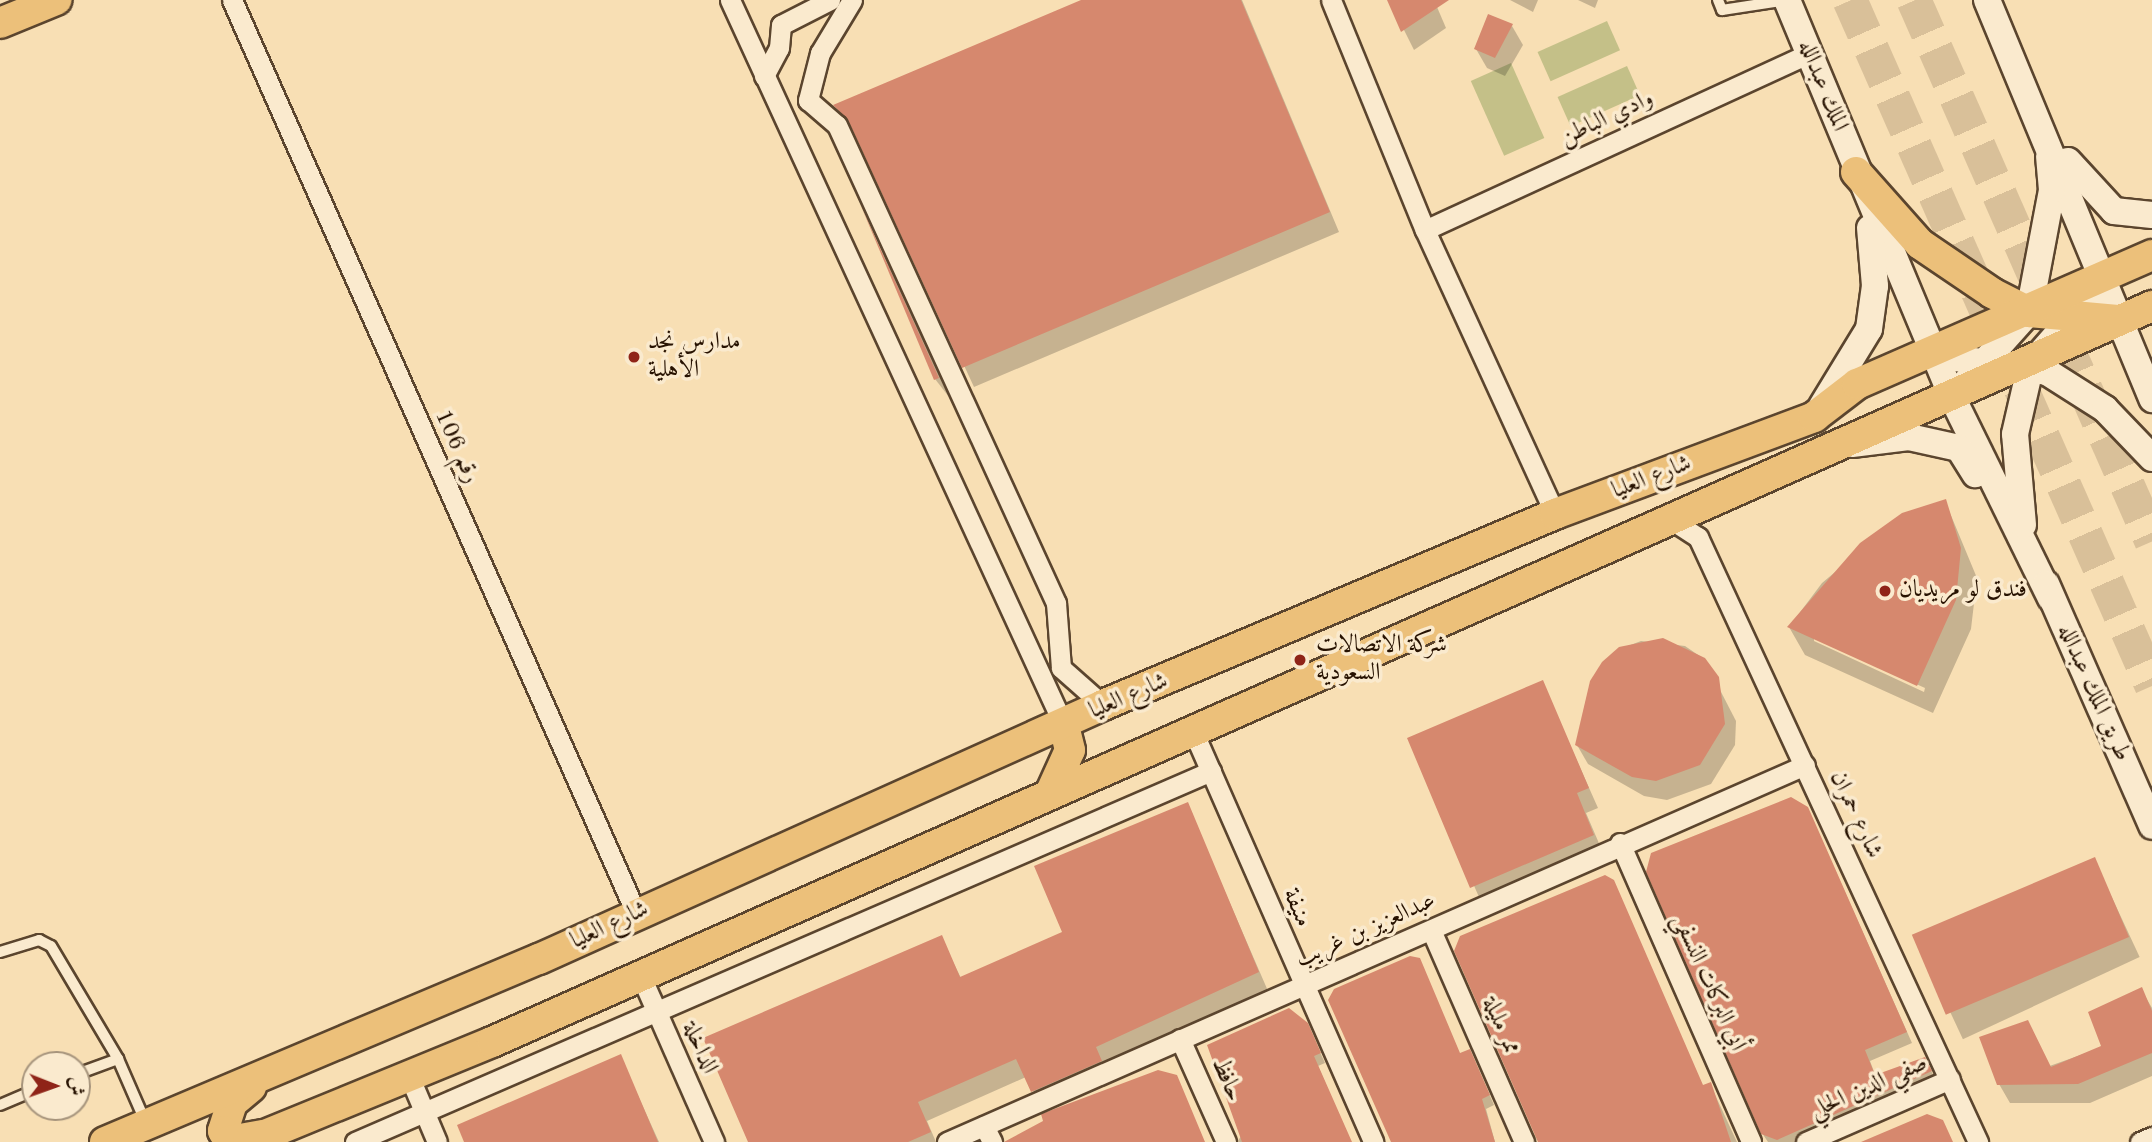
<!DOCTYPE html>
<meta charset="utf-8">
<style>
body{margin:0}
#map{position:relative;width:2152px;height:1142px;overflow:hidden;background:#f8dfb4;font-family:"Old Standard TT",Amiri,serif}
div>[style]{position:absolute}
.green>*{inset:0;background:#c4c088;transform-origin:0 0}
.shadow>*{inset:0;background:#0003;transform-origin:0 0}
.building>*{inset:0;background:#d6886e;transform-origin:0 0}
.highway-tunnel>*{height:35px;margin-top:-17.5px;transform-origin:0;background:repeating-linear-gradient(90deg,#d9c099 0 35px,transparent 0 53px)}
.roads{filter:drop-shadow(2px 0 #5b452e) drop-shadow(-2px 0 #5b452e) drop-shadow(0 2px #5b452e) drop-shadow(0 -2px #5b452e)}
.lane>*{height:10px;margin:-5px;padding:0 5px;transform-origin:5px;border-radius:5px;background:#faeace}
.street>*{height:19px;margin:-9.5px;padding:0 9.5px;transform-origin:9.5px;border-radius:9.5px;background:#faeace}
.secondary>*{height:26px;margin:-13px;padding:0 13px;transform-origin:13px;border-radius:13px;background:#faeace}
.primary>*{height:30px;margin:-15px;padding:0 15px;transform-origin:15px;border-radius:15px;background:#ecc07a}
.dots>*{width:19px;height:19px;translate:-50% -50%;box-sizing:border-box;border:4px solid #faeace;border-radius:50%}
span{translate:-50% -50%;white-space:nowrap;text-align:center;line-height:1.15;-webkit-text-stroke:7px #faeace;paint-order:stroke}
.street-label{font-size:24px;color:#271201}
.poi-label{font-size:24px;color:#271201}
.left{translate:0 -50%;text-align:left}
.north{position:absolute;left:21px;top:1051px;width:70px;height:70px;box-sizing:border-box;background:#faeace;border:2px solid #a6947c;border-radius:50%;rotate:91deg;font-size:19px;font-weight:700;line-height:28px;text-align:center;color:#271201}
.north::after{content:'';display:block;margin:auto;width:24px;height:32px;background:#8f2418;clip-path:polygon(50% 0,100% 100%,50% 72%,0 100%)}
</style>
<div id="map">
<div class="green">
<div style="left:1607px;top:21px;width:32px;height:76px;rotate:66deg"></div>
<div style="left:1511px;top:63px;width:82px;height:44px;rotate:66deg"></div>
<div style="left:1627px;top:66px;width:32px;height:76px;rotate:66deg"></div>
</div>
<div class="shadow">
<div style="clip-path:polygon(1086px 0,1242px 0,1339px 232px,974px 387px,857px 135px,836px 106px)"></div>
<div style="clip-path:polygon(1389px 0,1434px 0,1446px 28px,1414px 50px)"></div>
<div style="clip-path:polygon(1510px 0,1538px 0,1533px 12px)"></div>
<div style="clip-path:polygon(1578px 0,1598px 0,1595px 8px)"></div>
<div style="clip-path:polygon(1512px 26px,1523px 45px,1505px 76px,1487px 68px,1476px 49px)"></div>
<div style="clip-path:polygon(878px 242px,949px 397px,935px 379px)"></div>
<div style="clip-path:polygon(evenodd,1945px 501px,1977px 578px,1971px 629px,1933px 713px,1805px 655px,1789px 627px,1822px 583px,1903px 515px,1945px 501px,1814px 638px,1925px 688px,1924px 692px,1814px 641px,1814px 638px)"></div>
<div style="clip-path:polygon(1641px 641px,1685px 646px,1704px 659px,1736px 721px,1735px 745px,1711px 784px,1667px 800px,1644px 796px,1588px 764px,1577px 745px,1620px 649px)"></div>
<div style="clip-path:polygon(1542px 682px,1598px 808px,1586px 813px,1604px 855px,1483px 906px,1409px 739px)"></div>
<div style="clip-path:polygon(1187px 804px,1268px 991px,1043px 1109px,1026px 1077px,927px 1121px,936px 1142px,750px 1142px,941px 938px,961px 978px,1065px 933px)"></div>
<div style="clip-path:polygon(1813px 820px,1912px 1043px,1870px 1061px,1876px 1077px,1931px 1070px,1936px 1082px,1803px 1142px,1768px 1142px,1762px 1133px)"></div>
<div style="left:2094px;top:859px;width:108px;height:195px;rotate:65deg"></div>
<div style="clip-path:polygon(2141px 989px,2152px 1008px,2152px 1076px,2090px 1103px,2010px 1103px,1999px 1084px,2103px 1047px)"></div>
<div style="clip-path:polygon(1312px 1035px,1325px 1063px,1318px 1066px,1351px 1142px,1237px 1142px)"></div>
<div style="clip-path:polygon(1460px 1055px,1474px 1060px,1494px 1105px,1486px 1109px,1495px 1142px,1393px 1142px)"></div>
<div style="clip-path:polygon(620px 1056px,659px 1142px,466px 1142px)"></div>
<div style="clip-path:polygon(1710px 1084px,1737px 1142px,1540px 1142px,1703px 1087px)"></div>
</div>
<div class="building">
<div style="clip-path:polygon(1081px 0,1241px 0,1330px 212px,962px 368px,848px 120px,833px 105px)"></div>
<div style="clip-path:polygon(1387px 0,1449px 0,1401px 32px)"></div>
<div style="clip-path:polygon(1488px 14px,1513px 24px,1495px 58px,1474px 49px)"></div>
<div style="clip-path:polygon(861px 206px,939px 378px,934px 380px)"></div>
<div style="clip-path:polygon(1946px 499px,1961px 548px,1956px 600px,1917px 686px,1787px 627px,1860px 543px,1902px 513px)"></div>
<div style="clip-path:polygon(1663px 638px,1705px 658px,1719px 677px,1725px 724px,1700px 765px,1656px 781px,1632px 777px,1575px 745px,1590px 681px,1602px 662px,1619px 647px)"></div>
<div style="clip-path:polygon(1543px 680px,1589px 788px,1577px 793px,1594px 835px,1470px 888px,1407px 738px)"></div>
<div style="clip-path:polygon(1791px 797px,1808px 807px,1907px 1032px,1865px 1050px,1875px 1075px,1925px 1057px,1932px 1071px,1777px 1140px,1761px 1134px,1646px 872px,1651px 853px)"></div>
<div style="clip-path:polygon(1188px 802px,1259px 972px,1096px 1047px,1102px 1061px,1031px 1092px,1016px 1059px,918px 1102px,931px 1132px,908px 1142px,748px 1142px,703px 1038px,942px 935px,960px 977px,1062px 932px,1034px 866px)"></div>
<div style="left:2095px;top:857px;width:87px;height:199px;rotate:67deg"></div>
<div style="clip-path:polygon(1605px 875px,1614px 880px,1703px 1085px,1711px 1082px,1731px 1142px,1538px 1142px,1454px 951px,1460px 936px)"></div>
<div style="clip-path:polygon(1410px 956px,1420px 958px,1460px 1053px,1470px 1049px,1490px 1095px,1482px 1099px,1495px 1142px,1391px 1142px,1328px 1000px,1334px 989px)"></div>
<div style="clip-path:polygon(2142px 987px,2152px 1011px,2152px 1053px,2078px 1084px,1997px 1085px,1979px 1037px,2028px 1020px,2051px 1067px,2101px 1046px,2088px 1012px)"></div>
<div style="clip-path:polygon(1289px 1008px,1308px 1023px,1321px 1053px,1314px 1056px,1352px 1142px,1242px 1142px,1207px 1045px)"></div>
<div style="clip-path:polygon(621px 1054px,658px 1142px,464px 1142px,457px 1125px)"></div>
<div style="clip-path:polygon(1158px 1070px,1177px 1075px,1205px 1142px,1004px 1142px,1043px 1121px,1041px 1114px)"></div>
<div style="clip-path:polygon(1927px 1114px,1943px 1120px,1953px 1142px,1861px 1142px)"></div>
</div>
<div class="highway-tunnel">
<div style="left:1850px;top:0;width:749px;rotate:66.21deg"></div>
<div style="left:1914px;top:0;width:591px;rotate:66.25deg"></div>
</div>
<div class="roads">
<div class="lane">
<div style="left:1718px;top:0;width:11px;rotate:68deg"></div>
<div style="left:1722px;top:10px;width:66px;rotate:-8.7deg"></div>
<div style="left:0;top:952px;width:41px;rotate:-17.1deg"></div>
<div style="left:39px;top:940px;width:13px;rotate:27deg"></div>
<div style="left:51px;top:946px;width:131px;rotate:59.3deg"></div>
<div style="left:118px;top:1059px;width:70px;rotate:66.4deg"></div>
<div style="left:77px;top:1074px;width:44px;rotate:-20.1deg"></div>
<div style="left:0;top:1105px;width:38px;rotate:-23deg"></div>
</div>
<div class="street">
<div style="left:232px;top:0;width:998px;rotate:66.13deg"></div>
<div style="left:730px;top:0;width:799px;rotate:65.29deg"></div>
<div style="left:852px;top:0;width:62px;rotate:121.1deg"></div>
<div style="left:820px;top:53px;width:49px;rotate:104.3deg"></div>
<div style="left:808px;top:100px;width:38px;rotate:41deg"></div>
<div style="left:837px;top:125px;width:526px;rotate:65.38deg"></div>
<div style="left:1056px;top:603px;width:65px;rotate:85.6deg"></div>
<div style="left:1061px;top:668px;width:56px;rotate:41.4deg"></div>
<div style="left:1331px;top:0;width:248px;rotate:67.8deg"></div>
<div style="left:1425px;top:230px;width:312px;rotate:65.4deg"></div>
<div style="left:764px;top:76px;width:32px;rotate:-62deg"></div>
<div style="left:779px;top:48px;width:23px;rotate:-85deg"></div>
<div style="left:781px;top:25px;width:55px;rotate:-27deg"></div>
<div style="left:1425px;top:230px;width:424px;rotate:-24.7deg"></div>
<div style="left:1673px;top:521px;width:30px;rotate:33deg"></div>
<div style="left:1698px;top:537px;width:667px;rotate:65.16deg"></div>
<div style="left:1193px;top:731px;width:449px;rotate:66.3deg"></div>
<div style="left:1620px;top:843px;width:326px;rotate:66.3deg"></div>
<div style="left:1431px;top:930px;width:232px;rotate:66.3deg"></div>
<div style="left:640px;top:974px;width:184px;rotate:66.2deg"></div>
<div style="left:1180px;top:1039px;width:113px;rotate:65.9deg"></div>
<div style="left:410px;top:1078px;width:69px;rotate:67.1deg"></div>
<div style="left:984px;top:1126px;width:18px;rotate:63deg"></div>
<div style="left:355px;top:1142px;width:933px;rotate:-23.43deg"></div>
<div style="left:947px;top:1142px;width:937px;rotate:-23.72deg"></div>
<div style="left:1806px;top:1142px;width:157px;rotate:-23.6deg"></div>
<div style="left:2140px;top:1142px;width:13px;rotate:-23deg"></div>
</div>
<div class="secondary">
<div style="left:1787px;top:0;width:430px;rotate:67.4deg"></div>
<div style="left:1952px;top:397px;width:224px;rotate:63.8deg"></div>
<div style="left:1987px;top:0;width:432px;rotate:67.5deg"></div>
<div style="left:2068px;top:161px;width:68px;rotate:47.4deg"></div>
<div style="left:2114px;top:211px;width:38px;rotate:6deg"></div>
<div style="left:1935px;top:355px;width:113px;rotate:8.6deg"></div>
<div style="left:2047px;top:372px;width:69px;rotate:32.5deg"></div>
<div style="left:2105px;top:409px;width:68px;rotate:46.2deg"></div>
<div style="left:1959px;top:390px;width:105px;rotate:-48.1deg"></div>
<div style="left:2029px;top:312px;width:124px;rotate:-79.3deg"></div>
<div style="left:2052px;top:190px;width:33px;rotate:-95deg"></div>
<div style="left:1822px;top:406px;width:90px;rotate:-58.6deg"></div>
<div style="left:1869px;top:329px;width:43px;rotate:-82.1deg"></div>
<div style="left:1875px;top:286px;width:58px;rotate:-94.9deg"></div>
<div style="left:1852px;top:444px;width:57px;rotate:-7deg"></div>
<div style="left:1909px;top:437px;width:51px;rotate:12.4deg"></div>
<div style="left:1959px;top:448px;width:31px;rotate:58deg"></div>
<div style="left:2023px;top:525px;width:91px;rotate:-95deg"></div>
<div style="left:2015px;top:434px;width:72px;rotate:-77.1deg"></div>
<div style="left:2031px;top:364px;width:113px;rotate:-48.6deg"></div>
<div style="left:2046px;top:584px;width:264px;rotate:66.3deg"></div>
</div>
<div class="primary">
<div style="left:0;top:23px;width:61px;rotate:-22.3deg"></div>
<div style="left:1856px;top:172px;width:96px;rotate:48.4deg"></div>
<div style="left:1920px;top:244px;width:87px;rotate:34.2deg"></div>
<div style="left:1992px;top:293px;width:42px;rotate:27.2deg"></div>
<div style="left:2029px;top:312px;width:89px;rotate:5.1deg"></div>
<div style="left:1050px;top:794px;width:48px;rotate:-65.6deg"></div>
<div style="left:1070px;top:750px;width:25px;rotate:-104deg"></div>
<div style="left:251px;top:1087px;width:25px;rotate:140deg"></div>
<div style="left:232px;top:1103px;width:29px;rotate:108deg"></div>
<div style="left:223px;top:1131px;width:12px;rotate:59deg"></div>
<div style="left:229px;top:1141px;width:34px;rotate:-10deg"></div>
<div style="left:105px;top:1142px;width:471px;rotate:-22.9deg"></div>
<div style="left:539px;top:959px;width:619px;rotate:-24.24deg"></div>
<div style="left:1103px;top:705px;width:491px;rotate:-22.9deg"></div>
<div style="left:1555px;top:514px;width:277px;rotate:-20.5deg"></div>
<div style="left:1814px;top:417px;width:54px;rotate:-37.5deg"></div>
<div style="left:1857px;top:384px;width:322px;rotate:-23.6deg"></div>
<div style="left:248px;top:1142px;width:264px;rotate:-22.3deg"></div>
<div style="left:492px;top:1042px;width:1816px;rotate:-23.91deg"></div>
</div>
</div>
<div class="dots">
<div style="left:634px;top:357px;background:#8f2418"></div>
<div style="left:1885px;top:591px;background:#8f2418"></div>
<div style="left:1300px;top:660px;background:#8f2418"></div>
</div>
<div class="street-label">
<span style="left:1822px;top:86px;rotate:68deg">الملك عبدالله</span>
<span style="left:1607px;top:119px;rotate:-25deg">وادي الباطن</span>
<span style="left:456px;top:447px;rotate:66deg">رقم 106</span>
<span style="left:1652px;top:478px;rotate:-21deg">شارع العليا</span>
<span style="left:2093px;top:693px;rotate:66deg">طريق الملك عبدالله</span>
<span style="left:1129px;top:697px;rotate:-23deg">شارع العليا</span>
<span style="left:1855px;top:815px;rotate:65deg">شارع حمران</span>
<span style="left:1296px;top:908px;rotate:67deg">منيفة</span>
<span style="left:610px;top:926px;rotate:-25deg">شارع العليا</span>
<span style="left:1366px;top:931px;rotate:-24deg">عبدالعزيز بن غريب</span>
<span style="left:1708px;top:983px;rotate:66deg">أبي البركات النسفي</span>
<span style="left:1500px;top:1026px;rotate:66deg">ممر مليلة</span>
<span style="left:699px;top:1048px;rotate:66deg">الداخلة</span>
<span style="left:1226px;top:1080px;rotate:66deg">حافظ</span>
<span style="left:1869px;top:1088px;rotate:-24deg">صفي الدين الحلي</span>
</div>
<div class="poi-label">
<span class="left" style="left:648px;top:357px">مدارس نجد<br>الأهلية</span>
<span class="left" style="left:1899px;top:591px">فندق لو مريديان</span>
<span class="left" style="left:1316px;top:660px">شركة الاتصالات<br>السعودية</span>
</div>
<div class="north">ش</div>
</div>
